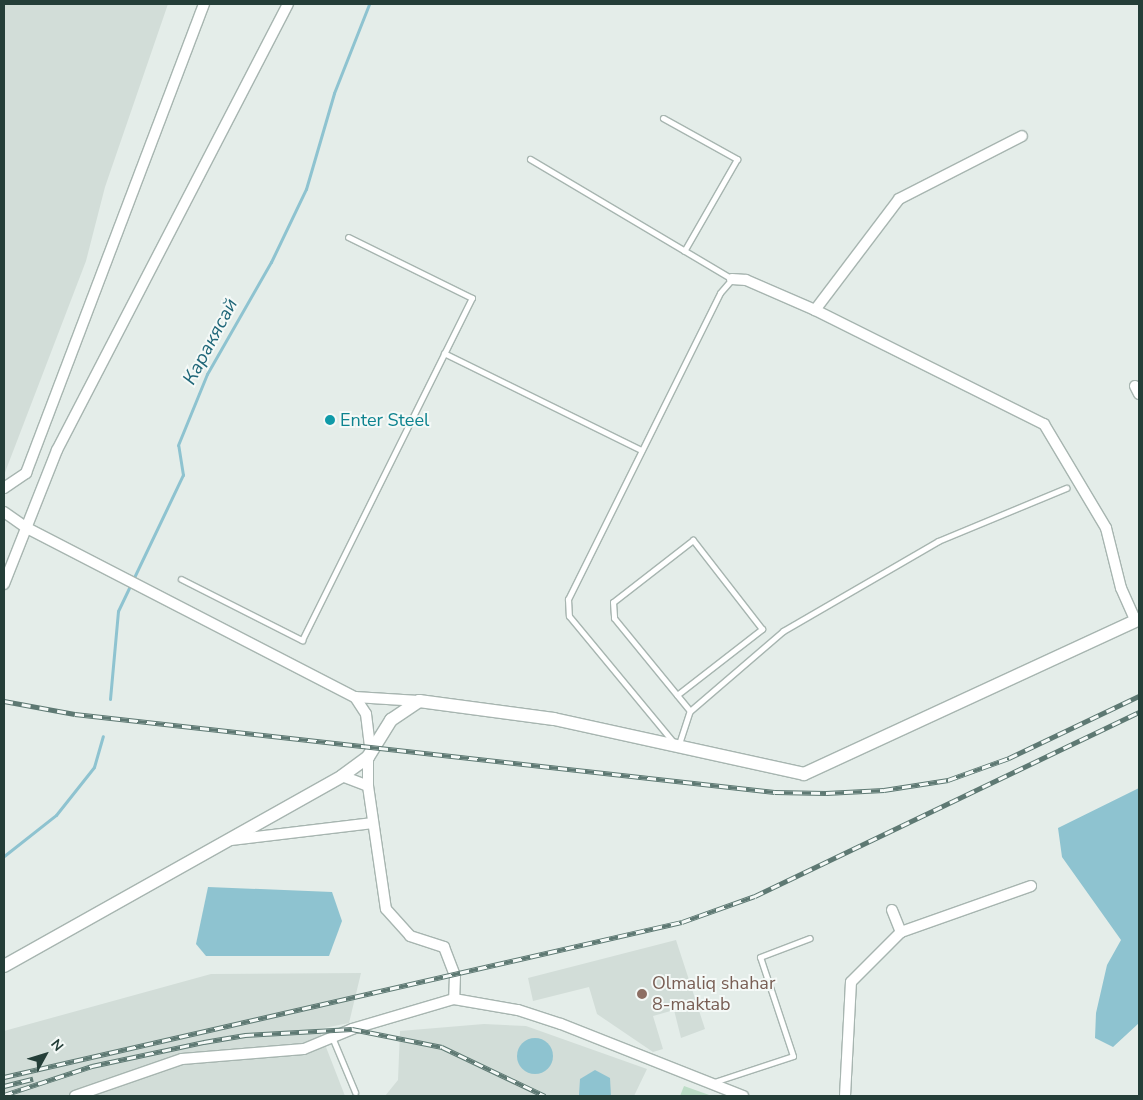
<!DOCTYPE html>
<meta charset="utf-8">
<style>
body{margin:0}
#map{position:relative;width:1143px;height:1100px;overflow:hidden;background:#e4ede9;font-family:"Nunito Sans",sans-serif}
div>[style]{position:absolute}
.built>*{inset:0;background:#d2ddd8}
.green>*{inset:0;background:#bdddc7}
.water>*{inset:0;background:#8ec3d0}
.round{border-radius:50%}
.stream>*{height:3px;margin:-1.5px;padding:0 1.5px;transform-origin:1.5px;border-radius:1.5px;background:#8ec3d0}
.roads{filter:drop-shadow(1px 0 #a7b5b0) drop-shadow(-1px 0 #a7b5b0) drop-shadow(0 1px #a7b5b0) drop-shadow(0 -1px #a7b5b0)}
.service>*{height:5px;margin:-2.5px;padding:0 2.5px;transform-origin:2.5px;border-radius:2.5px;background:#fff}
.minor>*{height:10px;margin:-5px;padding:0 5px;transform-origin:5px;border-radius:5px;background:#fff}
.tertiary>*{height:12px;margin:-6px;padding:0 6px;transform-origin:6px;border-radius:6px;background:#fff}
.rail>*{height:5px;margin-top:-2.5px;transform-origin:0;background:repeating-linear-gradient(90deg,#f4f9f7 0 9px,#5e7973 0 18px);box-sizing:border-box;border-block:1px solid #5e7973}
.dots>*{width:14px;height:14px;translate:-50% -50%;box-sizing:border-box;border:2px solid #f4f9f7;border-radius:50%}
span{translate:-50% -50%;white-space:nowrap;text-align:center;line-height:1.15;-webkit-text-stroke:4px #f4f9f7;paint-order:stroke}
.culture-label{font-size:18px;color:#0d838f}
.left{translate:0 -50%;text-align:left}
.education-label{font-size:18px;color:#785e54}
.water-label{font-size:19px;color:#1f6678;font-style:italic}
.frame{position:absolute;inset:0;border:5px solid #243e38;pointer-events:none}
.north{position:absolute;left:20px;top:1030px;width:50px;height:50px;-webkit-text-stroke:4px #f4f9f7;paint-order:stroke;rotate:51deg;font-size:14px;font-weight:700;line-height:20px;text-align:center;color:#243e38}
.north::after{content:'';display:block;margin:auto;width:18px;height:22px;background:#243e38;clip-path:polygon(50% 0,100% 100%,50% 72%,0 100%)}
</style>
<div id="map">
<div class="built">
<div style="clip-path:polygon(4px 4px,168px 4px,105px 187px,86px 261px,4px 475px)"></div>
<div style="clip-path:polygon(676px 940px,705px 1029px,681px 1038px,674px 1010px,653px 1016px,663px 1049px,653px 1052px,597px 1014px,589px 987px,533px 1001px,528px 978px)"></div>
<div style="clip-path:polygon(361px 973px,349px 1023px,319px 1029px,345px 1096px,4px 1096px,4px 1031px,211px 974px)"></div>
<div style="clip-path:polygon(484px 1024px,526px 1026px,647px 1069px,634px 1096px,385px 1096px,398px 1080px,400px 1031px)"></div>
</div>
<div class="green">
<div style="clip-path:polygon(684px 1086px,712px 1096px,680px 1096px)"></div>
</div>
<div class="water">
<div style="clip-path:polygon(1139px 788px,1139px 1023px,1113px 1047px,1095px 1038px,1096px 1013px,1107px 965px,1121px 940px,1062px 857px,1058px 828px)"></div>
<div style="clip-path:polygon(208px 887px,332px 892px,342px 921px,329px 956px,206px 956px,196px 944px)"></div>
<div class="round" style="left:517px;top:1038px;width:36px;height:36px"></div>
<div style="clip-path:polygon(595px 1070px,610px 1078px,611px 1096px,579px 1095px,580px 1079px)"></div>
</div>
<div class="stream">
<div style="left:110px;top:699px;width:88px;rotate:-84.8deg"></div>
<div style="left:118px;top:611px;width:151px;rotate:-64.5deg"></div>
<div style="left:183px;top:475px;width:30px;rotate:-99deg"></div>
<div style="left:178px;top:445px;width:77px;rotate:-67.8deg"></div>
<div style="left:207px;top:374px;width:129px;rotate:-60.3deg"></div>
<div style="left:271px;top:262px;width:81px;rotate:-64.4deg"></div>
<div style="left:306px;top:189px;width:100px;rotate:-73.7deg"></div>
<div style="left:334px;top:93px;width:96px;rotate:-68.5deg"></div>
<div style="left:4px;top:856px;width:66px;rotate:-38.3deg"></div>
<div style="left:56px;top:815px;width:61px;rotate:-51.6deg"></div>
<div style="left:94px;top:767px;width:32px;rotate:-74deg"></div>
</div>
<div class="roads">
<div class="service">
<div style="left:663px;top:118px;width:85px;rotate:29deg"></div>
<div style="left:737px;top:159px;width:106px;rotate:119.9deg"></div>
<div style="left:530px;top:159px;width:235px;rotate:30.7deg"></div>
<div style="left:732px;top:279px;width:18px;rotate:131deg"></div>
<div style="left:720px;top:293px;width:342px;rotate:116.4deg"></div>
<div style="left:568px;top:599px;width:17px;rotate:87deg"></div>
<div style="left:569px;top:616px;width:165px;rotate:50.4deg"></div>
<div style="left:444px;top:353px;width:220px;rotate:26.2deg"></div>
<div style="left:181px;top:579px;width:136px;rotate:26.8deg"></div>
<div style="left:302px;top:640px;width:382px;rotate:-63.6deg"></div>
<div style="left:472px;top:298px;width:138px;rotate:-153.8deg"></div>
<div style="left:677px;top:695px;width:108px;rotate:-37.8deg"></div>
<div style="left:762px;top:629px;width:113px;rotate:-127.8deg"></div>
<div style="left:693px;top:540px;width:101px;rotate:142.2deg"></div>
<div style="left:613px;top:602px;width:16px;rotate:86deg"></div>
<div style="left:614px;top:618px;width:120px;rotate:50.7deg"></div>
<div style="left:678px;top:747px;width:38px;rotate:-72deg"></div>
<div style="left:690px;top:711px;width:123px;rotate:-40.7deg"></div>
<div style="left:783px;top:631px;width:179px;rotate:-30.1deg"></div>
<div style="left:938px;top:541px;width:139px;rotate:-22.5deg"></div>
<div style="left:332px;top:1037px;width:60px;rotate:67.3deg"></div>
<div style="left:711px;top:1083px;width:86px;rotate:-18.2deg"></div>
<div style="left:793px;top:1056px;width:104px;rotate:-108.4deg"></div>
<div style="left:760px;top:957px;width:53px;rotate:-20.8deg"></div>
</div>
<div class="minor">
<div style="left:732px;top:279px;width:14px;rotate:4deg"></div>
<div style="left:746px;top:280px;width:75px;rotate:23.5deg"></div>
<div style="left:815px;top:310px;width:256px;rotate:26.5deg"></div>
<div style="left:1044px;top:424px;width:121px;rotate:59.2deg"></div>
<div style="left:1106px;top:528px;width:62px;rotate:76deg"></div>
<div style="left:1121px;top:588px;width:36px;rotate:66deg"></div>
<div style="left:815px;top:310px;width:139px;rotate:-52.9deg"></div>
<div style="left:899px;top:199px;width:138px;rotate:-27.1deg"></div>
<div style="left:1135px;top:386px;width:9px;rotate:63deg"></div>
<div style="left:4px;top:488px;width:27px;rotate:-34deg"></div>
<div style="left:26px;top:473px;width:502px;rotate:-69.22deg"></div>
<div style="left:4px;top:512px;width:28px;rotate:35deg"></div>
<div style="left:27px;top:528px;width:369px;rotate:27.3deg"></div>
<div style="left:355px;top:697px;width:64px;rotate:3.6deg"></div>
<div style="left:4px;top:584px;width:144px;rotate:-68.4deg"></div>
<div style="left:57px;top:450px;width:502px;rotate:-62.62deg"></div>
<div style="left:355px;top:697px;width:20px;rotate:57deg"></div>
<div style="left:366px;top:714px;width:33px;rotate:83deg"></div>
<div style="left:368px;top:757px;width:29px;rotate:90deg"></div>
<div style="left:368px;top:786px;width:124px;rotate:81.7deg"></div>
<div style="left:386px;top:909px;width:36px;rotate:48deg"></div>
<div style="left:410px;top:936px;width:36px;rotate:18deg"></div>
<div style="left:444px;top:947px;width:30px;rotate:69deg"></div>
<div style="left:455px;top:975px;width:24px;rotate:92deg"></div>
<div style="left:342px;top:776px;width:28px;rotate:21deg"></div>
<div style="left:231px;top:840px;width:143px;rotate:-6.8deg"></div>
<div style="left:892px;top:910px;width:24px;rotate:68deg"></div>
<div style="left:75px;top:1096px;width:113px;rotate:-19.1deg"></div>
<div style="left:182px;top:1059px;width:122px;rotate:-4.7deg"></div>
<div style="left:304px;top:1049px;width:52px;rotate:-22.6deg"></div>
<div style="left:352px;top:1029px;width:106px;rotate:-16.4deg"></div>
<div style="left:454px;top:999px;width:65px;rotate:9.8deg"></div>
<div style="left:518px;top:1010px;width:45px;rotate:18deg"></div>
<div style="left:561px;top:1024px;width:196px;rotate:21.6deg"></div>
<div style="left:845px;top:1096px;width:114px;rotate:-87deg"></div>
<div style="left:851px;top:982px;width:71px;rotate:-45deg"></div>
<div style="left:901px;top:932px;width:138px;rotate:-19.5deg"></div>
</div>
<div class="tertiary">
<div style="left:4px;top:966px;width:388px;rotate:-29.3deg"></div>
<div style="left:342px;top:776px;width:32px;rotate:-36deg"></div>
<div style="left:368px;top:757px;width:44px;rotate:-58.1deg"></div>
<div style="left:391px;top:720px;width:34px;rotate:-34deg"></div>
<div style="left:419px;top:701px;width:136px;rotate:7.6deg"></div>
<div style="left:554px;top:719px;width:256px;rotate:12.4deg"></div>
<div style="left:804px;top:774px;width:369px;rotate:-24.8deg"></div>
</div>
</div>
<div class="rail">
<div style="left:4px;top:701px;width:72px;rotate:10.4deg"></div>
<div style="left:75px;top:714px;width:704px;rotate:6.36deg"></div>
<div style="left:775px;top:792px;width:51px;rotate:1.1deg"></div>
<div style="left:826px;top:793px;width:58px;rotate:-3deg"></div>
<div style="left:884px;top:790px;width:65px;rotate:-8.9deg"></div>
<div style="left:948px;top:780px;width:65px;rotate:-19.8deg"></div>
<div style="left:1009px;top:758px;width:144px;rotate:-25.5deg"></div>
<div style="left:4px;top:1077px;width:695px;rotate:-12.88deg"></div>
<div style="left:682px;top:922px;width:77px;rotate:-19.6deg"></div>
<div style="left:755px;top:896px;width:426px;rotate:-25.6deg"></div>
<div style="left:4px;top:1086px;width:30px;rotate:-14deg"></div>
<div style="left:4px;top:1095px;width:93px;rotate:-18.2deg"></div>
<div style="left:92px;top:1066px;width:115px;rotate:-12.1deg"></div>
<div style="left:204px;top:1042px;width:42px;rotate:-9.7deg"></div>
<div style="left:245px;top:1035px;width:107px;rotate:-3.2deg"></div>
<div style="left:352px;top:1029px;width:92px;rotate:11.3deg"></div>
<div style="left:442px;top:1047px;width:114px;rotate:25.4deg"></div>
</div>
<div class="dots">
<div style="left:330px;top:420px;background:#0f9aa8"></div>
<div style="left:642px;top:994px;background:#8d6e63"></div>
</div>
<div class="culture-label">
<span class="left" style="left:340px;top:420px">Enter Steel</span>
</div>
<div class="education-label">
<span class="left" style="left:652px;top:994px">Olmaliq shahar<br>8-maktab</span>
</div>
<div class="water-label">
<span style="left:211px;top:342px;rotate:-62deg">Каракясай</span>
</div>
<div class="frame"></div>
<div class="north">N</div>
</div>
